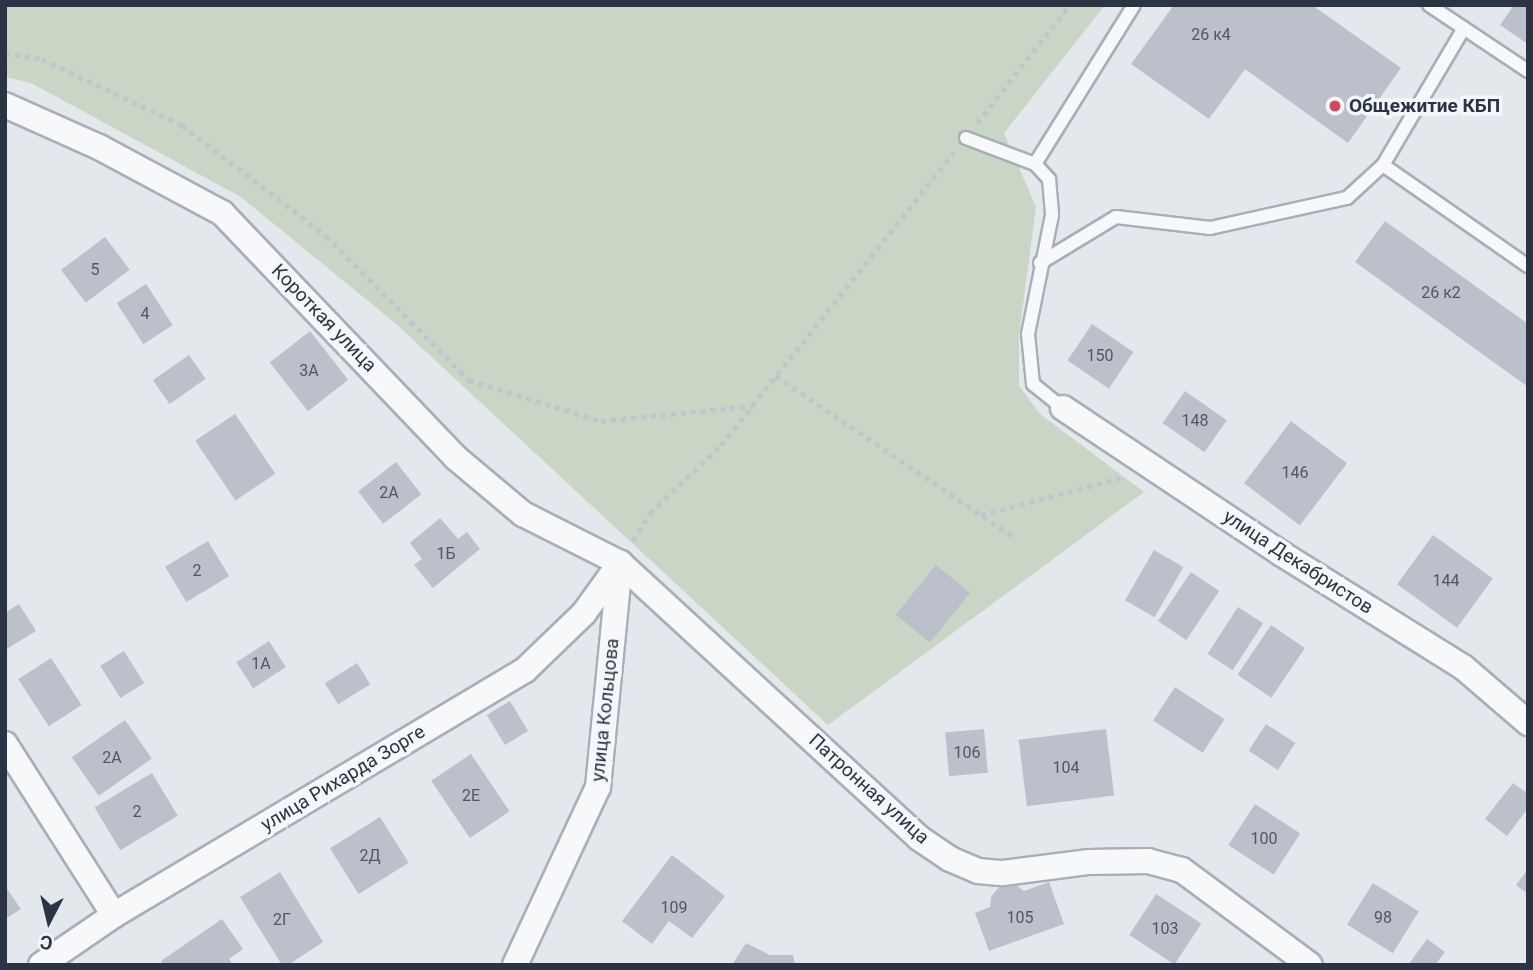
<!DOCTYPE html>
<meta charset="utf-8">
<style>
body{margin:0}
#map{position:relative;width:1533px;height:970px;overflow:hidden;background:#e4e7ec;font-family:Roboto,sans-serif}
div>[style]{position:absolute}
.green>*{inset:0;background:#c9d6c5}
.building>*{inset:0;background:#bbc0ca;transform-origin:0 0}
.path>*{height:4.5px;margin-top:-2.25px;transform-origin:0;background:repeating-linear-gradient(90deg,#c2c5cb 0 5px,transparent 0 10px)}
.roads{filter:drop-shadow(2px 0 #a9aeb7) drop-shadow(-2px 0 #a9aeb7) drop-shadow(0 2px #a9aeb7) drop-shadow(0 -2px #a9aeb7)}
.service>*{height:12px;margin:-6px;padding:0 6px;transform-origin:6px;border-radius:6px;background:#f7f8fa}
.minor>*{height:24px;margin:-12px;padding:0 12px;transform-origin:12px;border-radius:12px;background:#f7f8fa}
.dots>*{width:19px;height:19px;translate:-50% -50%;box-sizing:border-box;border:4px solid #f4f6f9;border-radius:50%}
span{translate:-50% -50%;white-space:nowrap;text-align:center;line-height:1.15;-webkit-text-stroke:7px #f4f6f9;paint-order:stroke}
.number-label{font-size:16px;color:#4f5766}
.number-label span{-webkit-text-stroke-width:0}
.poi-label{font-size:19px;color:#2b3445;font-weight:700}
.left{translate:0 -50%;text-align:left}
.street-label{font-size:19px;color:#2b3445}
.frame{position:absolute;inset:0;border:7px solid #2b3445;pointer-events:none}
.north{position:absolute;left:14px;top:886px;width:70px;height:70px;-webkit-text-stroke:5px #f4f6f9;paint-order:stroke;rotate:187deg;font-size:19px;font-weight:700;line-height:28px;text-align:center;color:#2b3445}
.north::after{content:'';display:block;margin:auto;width:24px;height:32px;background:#2b3445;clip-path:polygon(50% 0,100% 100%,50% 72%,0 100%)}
</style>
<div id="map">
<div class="green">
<div style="clip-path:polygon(5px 5px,1105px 5px,1004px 133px,1036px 207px,1019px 335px,1019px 386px,1040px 414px,1144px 492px,828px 725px,395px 323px,241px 197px,31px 83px,5px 77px)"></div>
</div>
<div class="building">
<div style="clip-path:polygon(1174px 5px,1312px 5px,1401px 68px,1348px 143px,1245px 69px,1209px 119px,1131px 64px)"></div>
<div style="clip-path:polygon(1514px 5px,1528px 5px,1528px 44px,1500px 25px)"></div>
<div style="clip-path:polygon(1385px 221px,1528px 324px,1528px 387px,1355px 262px)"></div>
<div style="left:105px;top:237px;width:41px;height:55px;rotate:53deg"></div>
<div style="left:146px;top:284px;width:49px;height:35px;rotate:57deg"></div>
<div style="left:1092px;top:324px;width:50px;height:44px;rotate:34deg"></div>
<div style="left:310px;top:331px;width:62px;height:51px;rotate:52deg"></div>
<div style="left:189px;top:355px;width:29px;height:44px;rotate:55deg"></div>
<div style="left:1185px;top:391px;width:51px;height:39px;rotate:35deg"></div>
<div style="left:235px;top:414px;width:72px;height:48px;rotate:56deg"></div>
<div style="left:1291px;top:421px;width:70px;height:78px;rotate:37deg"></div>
<div style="left:396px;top:462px;width:41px;height:48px;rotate:52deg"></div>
<div style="clip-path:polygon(440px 518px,458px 539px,467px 532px,480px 549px,433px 588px,414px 565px,422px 559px,410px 543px)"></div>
<div style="left:1433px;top:535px;width:74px;height:61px;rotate:36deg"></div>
<div style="left:208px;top:541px;width:41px;height:50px;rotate:59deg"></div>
<div style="left:1154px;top:550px;width:34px;height:58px;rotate:30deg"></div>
<div style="left:936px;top:565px;width:44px;height:64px;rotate:39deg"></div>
<div style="left:1191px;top:572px;width:34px;height:59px;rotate:34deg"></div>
<div style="clip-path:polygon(19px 604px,36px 631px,5px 650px,5px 613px)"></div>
<div style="left:1238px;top:607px;width:30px;height:56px;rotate:33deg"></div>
<div style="left:1271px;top:625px;width:41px;height:60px;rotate:34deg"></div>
<div style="left:269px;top:641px;width:31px;height:39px;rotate:57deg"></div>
<div style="left:124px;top:651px;width:38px;height:28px;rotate:58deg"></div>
<div style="left:51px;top:658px;width:56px;height:39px;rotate:57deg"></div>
<div style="left:357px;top:663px;width:25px;height:38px;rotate:58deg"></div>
<div style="left:1175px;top:687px;width:59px;height:40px;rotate:33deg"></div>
<div style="left:510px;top:701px;width:35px;height:27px;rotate:59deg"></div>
<div style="left:125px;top:720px;width:47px;height:65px;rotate:55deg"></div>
<div style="left:1266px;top:724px;width:35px;height:32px;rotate:33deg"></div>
<div style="left:984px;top:729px;width:44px;height:39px;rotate:85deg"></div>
<div style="left:1106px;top:729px;width:67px;height:88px;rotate:83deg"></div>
<div style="left:471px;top:754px;width:69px;height:48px;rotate:56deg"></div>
<div style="left:152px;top:773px;width:50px;height:67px;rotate:59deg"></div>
<div style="clip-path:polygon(1513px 783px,1528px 794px,1528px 808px,1507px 836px,1485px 819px)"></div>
<div style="left:1255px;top:804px;width:54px;height:49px;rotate:33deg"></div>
<div style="left:380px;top:817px;width:54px;height:59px;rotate:58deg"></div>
<div style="clip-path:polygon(672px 855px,725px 896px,692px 938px,669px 921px,652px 944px,622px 921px)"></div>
<div style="clip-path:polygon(1528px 869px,1528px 894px,1516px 885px)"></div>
<div style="clip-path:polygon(280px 872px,323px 942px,288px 965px,282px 965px,240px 897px)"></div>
<div style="clip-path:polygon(1049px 882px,1064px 924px,989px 951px,975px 913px,990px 907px,991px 897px,1000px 886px,1016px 885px,1024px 891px)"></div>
<div style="left:1373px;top:883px;width:54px;height:49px;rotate:32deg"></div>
<div style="clip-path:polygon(5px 886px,21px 909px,5px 919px)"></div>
<div style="left:1156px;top:894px;width:54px;height:49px;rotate:33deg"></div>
<div style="clip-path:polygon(222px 919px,243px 949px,229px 959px,233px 965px,163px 965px,161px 961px)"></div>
<div style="clip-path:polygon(1427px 939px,1445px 952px,1435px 965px,1408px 965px)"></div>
<div style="clip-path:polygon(746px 943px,770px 955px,793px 955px,795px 965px,732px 965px)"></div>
</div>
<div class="path">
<div style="left:5px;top:53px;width:37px;rotate:9deg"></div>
<div style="left:42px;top:59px;width:155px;rotate:25.2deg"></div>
<div style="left:182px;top:125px;width:182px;rotate:37.6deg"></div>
<div style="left:326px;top:236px;width:203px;rotate:45.2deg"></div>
<div style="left:469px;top:380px;width:138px;rotate:17.3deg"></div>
<div style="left:601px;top:421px;width:153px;rotate:-5.6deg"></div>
<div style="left:977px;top:123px;width:150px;rotate:-51.8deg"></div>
<div style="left:776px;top:376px;width:287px;rotate:34.1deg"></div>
<div style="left:981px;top:515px;width:144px;rotate:-14.9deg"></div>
<div style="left:633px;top:541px;width:33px;rotate:-59deg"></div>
<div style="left:650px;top:513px;width:98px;rotate:-43.8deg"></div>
<div style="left:721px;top:445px;width:374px;rotate:-51.5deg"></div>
</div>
<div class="roads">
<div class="service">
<div style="left:1429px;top:5px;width:119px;rotate:33.7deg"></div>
<div style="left:966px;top:138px;width:74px;rotate:20.6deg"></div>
<div style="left:1035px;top:164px;width:21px;rotate:47deg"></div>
<div style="left:1049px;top:179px;width:36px;rotate:85deg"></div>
<div style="left:1052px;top:215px;width:121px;rotate:101.4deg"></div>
<div style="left:1028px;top:334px;width:50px;rotate:84.3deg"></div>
<div style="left:1033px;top:384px;width:38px;rotate:39deg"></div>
<div style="left:1035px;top:164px;width:187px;rotate:-58.1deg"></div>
<div style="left:1383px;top:165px;width:159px;rotate:-59.4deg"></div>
<div style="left:1040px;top:263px;width:89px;rotate:-31.2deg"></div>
<div style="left:1116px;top:217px;width:95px;rotate:6.7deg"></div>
<div style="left:1210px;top:228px;width:140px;rotate:-12.4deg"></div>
<div style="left:1347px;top:198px;width:49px;rotate:-42.5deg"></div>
<div style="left:1383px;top:165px;width:177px;rotate:34.9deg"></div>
</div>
<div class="minor">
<div style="left:5px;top:105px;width:103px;rotate:24.1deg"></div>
<div style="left:99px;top:147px;width:140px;rotate:28.2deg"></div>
<div style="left:222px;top:213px;width:337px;rotate:46.3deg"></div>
<div style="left:455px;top:457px;width:89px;rotate:40deg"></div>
<div style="left:523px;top:514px;width:109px;rotate:26.8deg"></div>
<div style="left:620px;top:563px;width:406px;rotate:42.6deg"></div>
<div style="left:919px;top:838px;width:37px;rotate:34deg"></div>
<div style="left:950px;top:859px;width:30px;rotate:23deg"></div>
<div style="left:978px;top:871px;width:25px;rotate:5deg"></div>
<div style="left:1003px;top:873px;width:87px;rotate:-7.3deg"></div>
<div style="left:1089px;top:862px;width:59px;rotate:-1deg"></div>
<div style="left:1148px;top:861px;width:35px;rotate:15deg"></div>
<div style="left:1182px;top:870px;width:159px;rotate:36.6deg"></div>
<div style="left:1063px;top:408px;width:263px;rotate:33.7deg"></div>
<div style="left:1282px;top:554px;width:213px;rotate:32deg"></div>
<div style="left:1463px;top:667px;width:86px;rotate:40.7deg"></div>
<div style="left:5px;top:744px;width:203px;rotate:57.5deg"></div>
<div style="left:41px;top:965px;width:88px;rotate:-34.4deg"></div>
<div style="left:114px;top:915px;width:478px;rotate:-30.8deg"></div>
<div style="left:525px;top:670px;width:82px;rotate:-44deg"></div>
<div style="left:584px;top:613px;width:62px;rotate:-54.2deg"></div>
<div style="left:515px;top:965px;width:196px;rotate:-65deg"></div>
<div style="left:598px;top:787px;width:224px;rotate:-84.4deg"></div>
</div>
</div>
<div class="dots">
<div style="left:1335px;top:106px;background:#d1495b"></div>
</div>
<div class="number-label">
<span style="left:1211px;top:35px">26 к4</span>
<span style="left:95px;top:270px">5</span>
<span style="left:1441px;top:293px">26 к2</span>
<span style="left:145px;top:314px">4</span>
<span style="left:1100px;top:356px">150</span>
<span style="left:309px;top:371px">3А</span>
<span style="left:1195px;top:421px">148</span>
<span style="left:1295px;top:473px">146</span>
<span style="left:389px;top:493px">2А</span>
<span style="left:446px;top:554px">1Б</span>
<span style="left:197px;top:571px">2</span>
<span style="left:1446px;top:581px">144</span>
<span style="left:261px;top:664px">1А</span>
<span style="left:967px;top:753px">106</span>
<span style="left:112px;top:758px">2А</span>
<span style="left:1066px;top:768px">104</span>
<span style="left:471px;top:796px">2Е</span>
<span style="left:137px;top:812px">2</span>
<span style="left:1264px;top:839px">100</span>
<span style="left:370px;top:856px">2Д</span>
<span style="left:674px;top:908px">109</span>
<span style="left:1020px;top:918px">105</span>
<span style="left:1383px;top:918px">98</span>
<span style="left:282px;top:920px">2Г</span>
<span style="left:1165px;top:929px">103</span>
</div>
<div class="poi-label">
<span class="left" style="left:1349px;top:106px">Общежитие КБП</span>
</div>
<div class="street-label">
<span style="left:324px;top:318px;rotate:46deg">Короткая улица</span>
<span style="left:1298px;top:562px;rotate:33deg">улица Декабристов</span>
<span style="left:605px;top:710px;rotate:-84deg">улица Кольцова</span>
<span style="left:343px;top:778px;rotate:-31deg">улица Рихарда Зорге</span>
<span style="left:869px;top:789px;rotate:42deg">Патронная улица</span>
</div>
<div class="frame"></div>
<div class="north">С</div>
</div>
